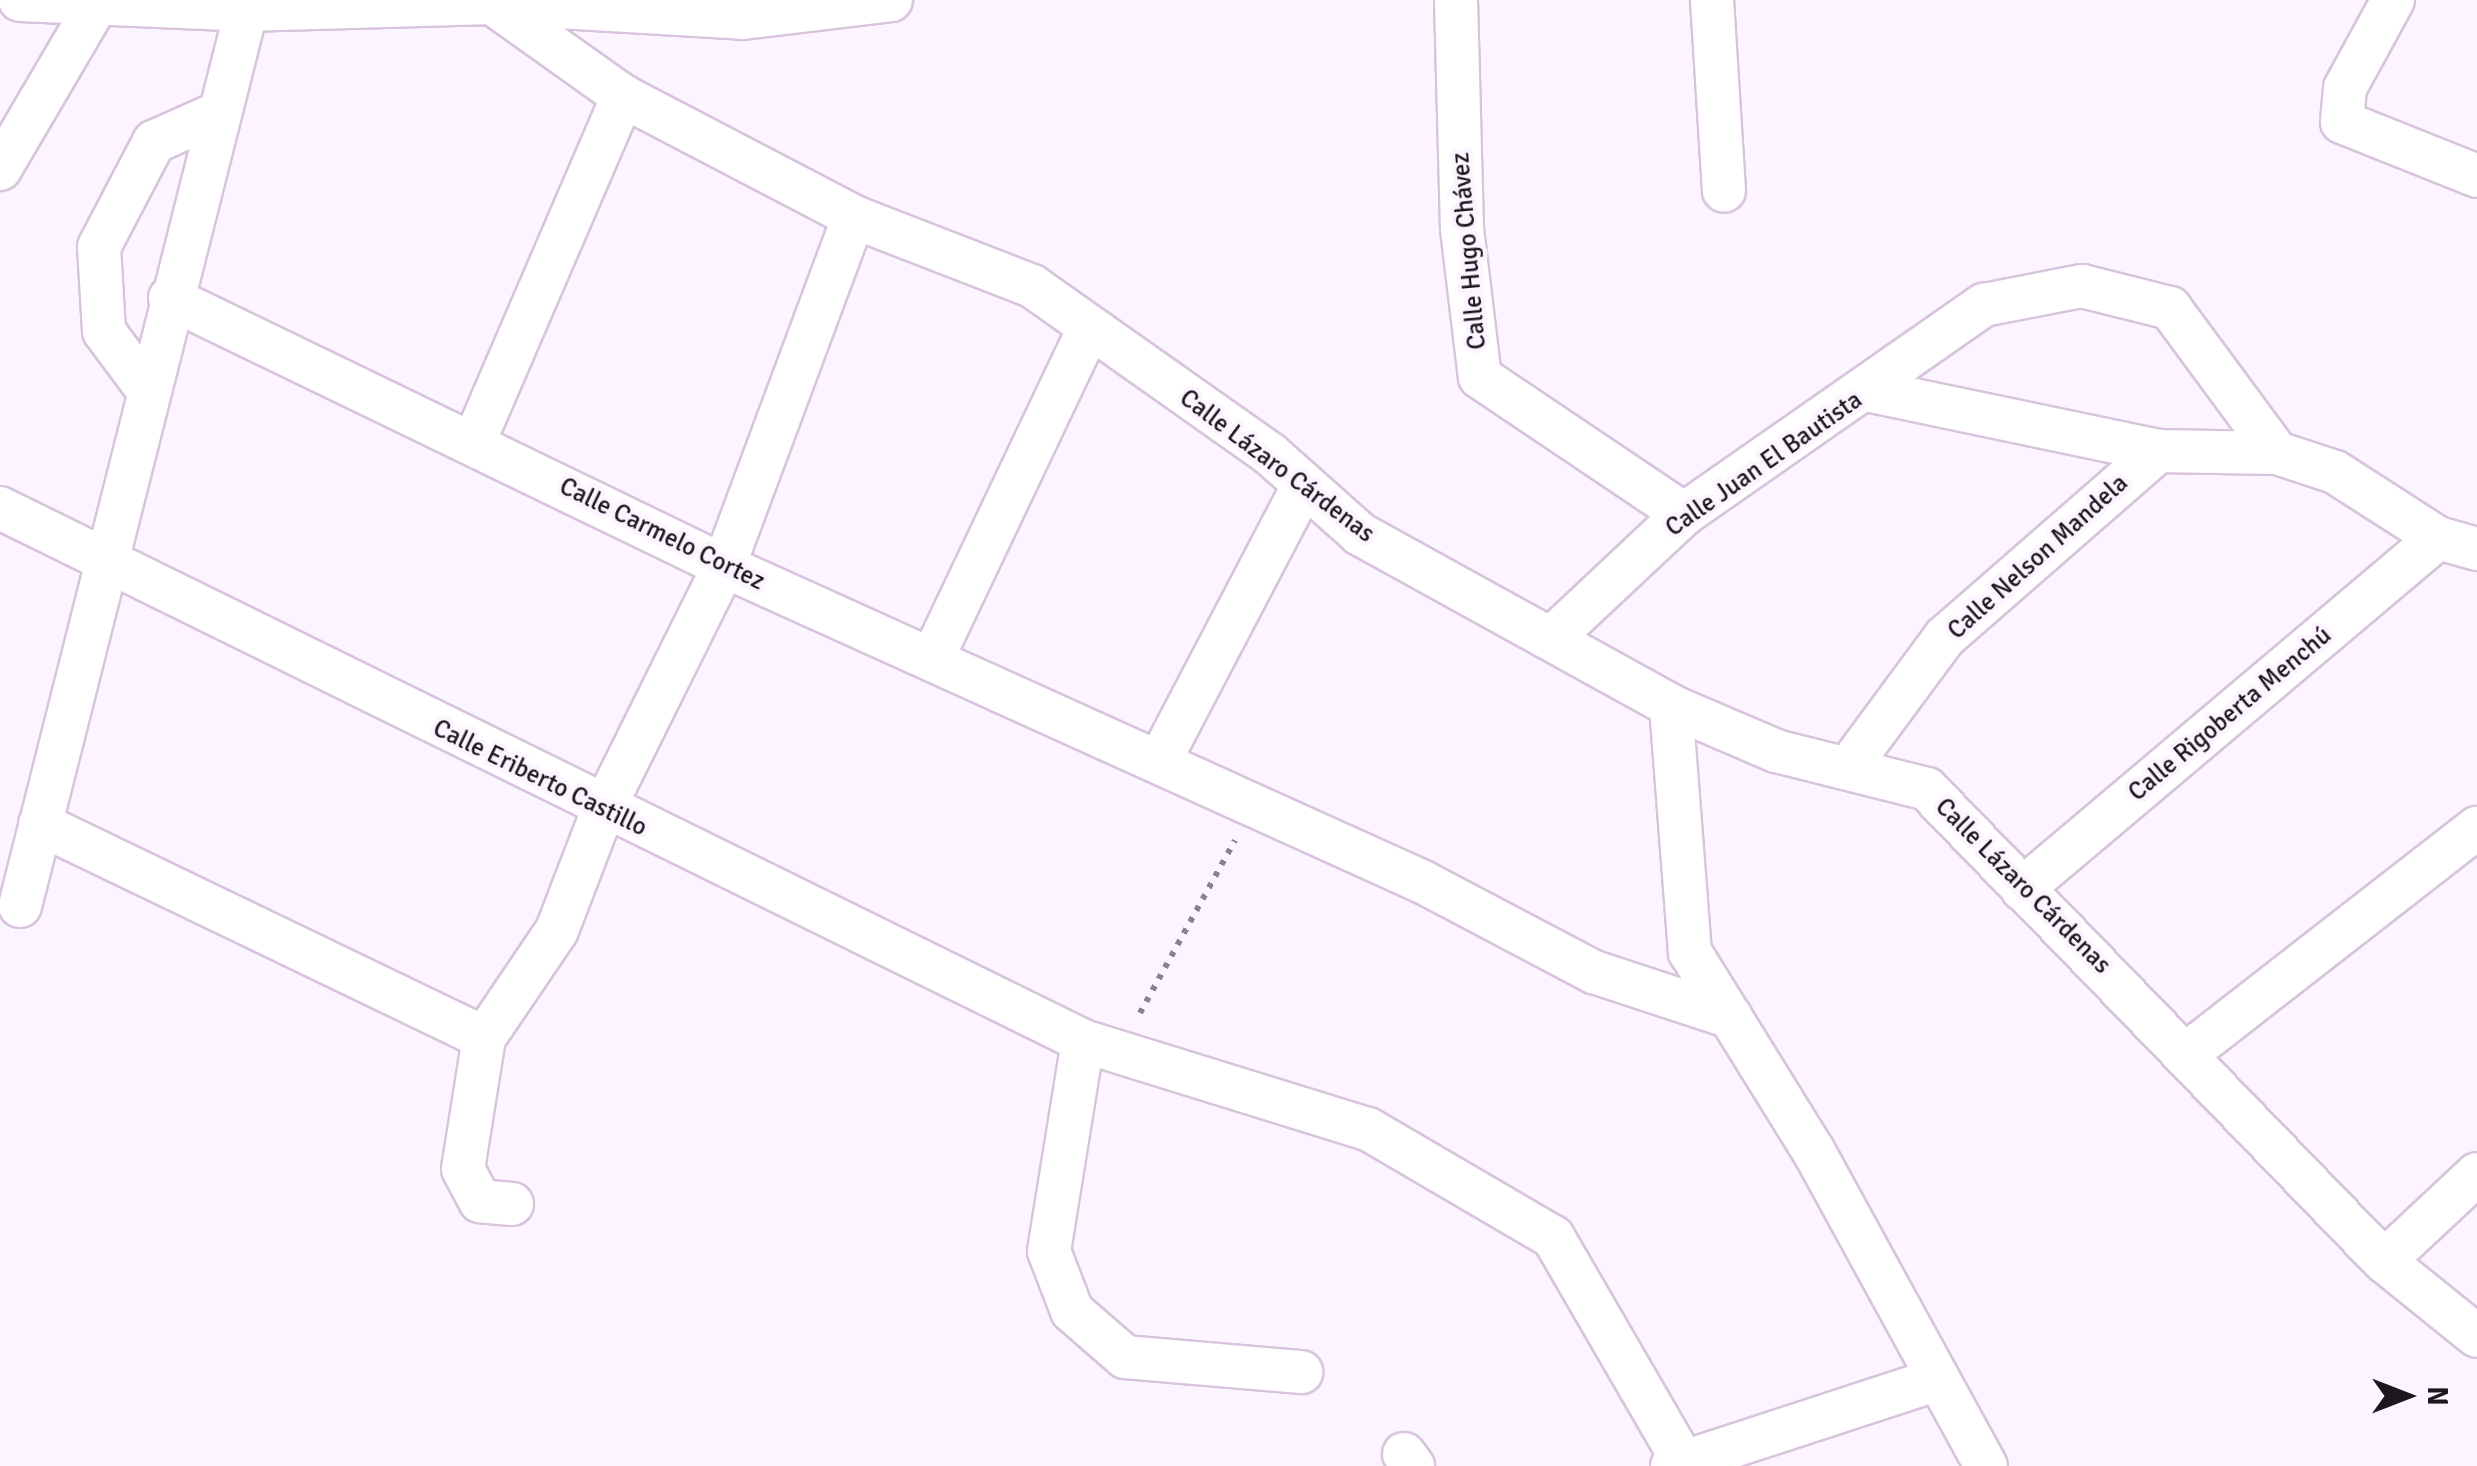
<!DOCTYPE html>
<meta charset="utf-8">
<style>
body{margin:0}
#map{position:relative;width:2477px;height:1466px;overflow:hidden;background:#fcf4fe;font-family:Signika,sans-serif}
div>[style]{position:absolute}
.path>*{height:6px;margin-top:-3px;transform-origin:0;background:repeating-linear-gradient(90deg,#8a838c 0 5px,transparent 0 13px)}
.roads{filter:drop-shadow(2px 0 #d8c4dc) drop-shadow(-2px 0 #d8c4dc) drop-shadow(0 2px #d8c4dc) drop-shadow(0 -2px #d8c4dc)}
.minor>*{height:42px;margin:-21px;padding:0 21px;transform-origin:21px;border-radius:21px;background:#fff}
span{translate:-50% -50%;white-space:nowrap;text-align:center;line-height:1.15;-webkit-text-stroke:9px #fcf4fe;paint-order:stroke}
.street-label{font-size:25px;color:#1d161f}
.north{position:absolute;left:2357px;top:1346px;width:100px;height:100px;-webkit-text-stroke:8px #fcf4fe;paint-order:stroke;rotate:90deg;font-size:28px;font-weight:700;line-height:40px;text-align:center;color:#1d161f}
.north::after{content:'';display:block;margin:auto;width:35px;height:45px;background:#1d161f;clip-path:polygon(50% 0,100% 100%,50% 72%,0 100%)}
</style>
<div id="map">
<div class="path">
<div style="left:1140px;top:1013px;width:197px;rotate:-61.2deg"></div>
</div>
<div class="roads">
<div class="minor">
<div style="left:20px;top:0;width:225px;rotate:2.5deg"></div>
<div style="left:245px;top:10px;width:247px;rotate:-1.6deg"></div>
<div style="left:492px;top:3px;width:161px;rotate:35.4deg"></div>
<div style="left:623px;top:96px;width:261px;rotate:27.6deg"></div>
<div style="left:854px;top:217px;width:191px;rotate:21.2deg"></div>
<div style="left:1032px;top:286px;width:291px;rotate:35.2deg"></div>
<div style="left:1270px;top:454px;width:120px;rotate:41.6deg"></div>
<div style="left:1360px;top:534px;width:355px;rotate:28.9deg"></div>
<div style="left:1671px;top:706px;width:114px;rotate:23.2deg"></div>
<div style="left:1776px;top:751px;width:156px;rotate:14.1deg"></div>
<div style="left:1927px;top:789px;width:657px;rotate:45.93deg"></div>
<div style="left:2384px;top:1261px;width:119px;rotate:38.9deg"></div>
<div style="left:1456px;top:0;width:229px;rotate:88.5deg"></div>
<div style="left:1462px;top:229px;width:149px;rotate:83.1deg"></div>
<div style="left:1480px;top:377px;width:246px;rotate:33.9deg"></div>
<div style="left:1712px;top:0;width:191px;rotate:86.4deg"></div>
<div style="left:2393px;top:0;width:100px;rotate:118.6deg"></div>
<div style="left:2345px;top:88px;width:34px;rotate:95deg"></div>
<div style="left:2342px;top:122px;width:145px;rotate:21.8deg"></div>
<div style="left:492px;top:3px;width:251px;rotate:3.4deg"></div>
<div style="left:743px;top:18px;width:149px;rotate:-6.9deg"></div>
<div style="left:0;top:169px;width:188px;rotate:-59.6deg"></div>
<div style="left:170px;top:298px;width:615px;rotate:25.82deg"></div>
<div style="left:724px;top:566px;width:767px;rotate:24.33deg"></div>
<div style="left:1423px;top:882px;width:193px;rotate:27.8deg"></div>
<div style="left:1594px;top:972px;width:144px;rotate:18.2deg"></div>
<div style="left:147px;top:389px;width:72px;rotate:-126.6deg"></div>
<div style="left:104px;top:331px;width:84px;rotate:-93.4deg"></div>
<div style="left:99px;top:247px;width:119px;rotate:-62.4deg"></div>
<div style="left:154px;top:142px;width:66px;rotate:-24.2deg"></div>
<div style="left:1871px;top:391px;width:293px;rotate:11.8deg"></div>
<div style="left:2158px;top:451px;width:119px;rotate:1deg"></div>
<div style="left:2277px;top:453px;width:61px;rotate:18.1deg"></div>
<div style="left:2335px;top:472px;width:122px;rotate:32.7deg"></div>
<div style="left:2438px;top:538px;width:41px;rotate:15.8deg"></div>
<div style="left:474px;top:442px;width:377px;rotate:-66.7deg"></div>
<div style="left:0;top:508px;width:1207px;rotate:26.2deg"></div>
<div style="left:1083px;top:1041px;width:298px;rotate:17.2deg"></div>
<div style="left:1368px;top:1129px;width:214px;rotate:30.3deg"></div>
<div style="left:1553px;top:1237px;width:265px;rotate:59.9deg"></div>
<div style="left:1555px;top:635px;width:177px;rotate:-43.2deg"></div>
<div style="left:1684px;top:514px;width:366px;rotate:-34.9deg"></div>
<div style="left:1984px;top:305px;width:100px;rotate:-11deg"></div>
<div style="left:2082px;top:286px;width:91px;rotate:14deg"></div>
<div style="left:2170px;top:308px;width:180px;rotate:53.6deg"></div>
<div style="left:933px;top:657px;width:365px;rotate:-64.6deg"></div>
<div style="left:1671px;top:706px;width:247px;rotate:85.6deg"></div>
<div style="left:1690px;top:952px;width:233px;rotate:58.2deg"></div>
<div style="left:1813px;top:1150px;width:360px;rotate:61.3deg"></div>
<div style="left:1160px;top:760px;width:307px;rotate:-62.4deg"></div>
<div style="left:1851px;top:764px;width:158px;rotate:-53.5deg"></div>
<div style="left:1945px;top:637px;width:283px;rotate:-41.1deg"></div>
<div style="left:40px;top:824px;width:493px;rotate:25.7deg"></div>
<div style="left:2022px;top:889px;width:544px;rotate:-40.16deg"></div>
<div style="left:20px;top:906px;width:934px;rotate:-75.82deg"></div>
<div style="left:1083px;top:1041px;width:213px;rotate:99.2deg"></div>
<div style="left:1049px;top:1251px;width:64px;rotate:69deg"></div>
<div style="left:1072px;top:1311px;width:70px;rotate:41deg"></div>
<div style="left:1125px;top:1357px;width:177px;rotate:4.9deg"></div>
<div style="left:2189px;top:1052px;width:365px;rotate:-37.9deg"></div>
<div style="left:512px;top:1204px;width:32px;rotate:-175deg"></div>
<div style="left:480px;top:1201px;width:36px;rotate:-118deg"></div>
<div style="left:463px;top:1169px;width:133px;rotate:-80.9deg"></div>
<div style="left:484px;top:1038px;width:130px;rotate:-55.9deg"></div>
<div style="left:557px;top:930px;width:129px;rotate:-69deg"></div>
<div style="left:603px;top:810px;width:272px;rotate:-63.6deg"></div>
<div style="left:724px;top:566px;width:372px;rotate:-69.6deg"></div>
<div style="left:2384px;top:1261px;width:127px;rotate:-43.1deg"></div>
<div style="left:1404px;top:1454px;width:15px;rotate:53deg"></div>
<div style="left:1672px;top:1466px;width:277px;rotate:-18.1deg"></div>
</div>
</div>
<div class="street-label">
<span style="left:1469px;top:251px;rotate:-95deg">Calle Hugo Chávez</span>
<span style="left:1764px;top:464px;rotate:-35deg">Calle Juan El Bautista</span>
<span style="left:1277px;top:466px;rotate:37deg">Calle Lázaro Cárdenas</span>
<span style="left:662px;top:534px;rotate:26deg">Calle Carmelo Cortez</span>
<span style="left:2038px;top:557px;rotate:-42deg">Calle Nelson Mandela</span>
<span style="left:2230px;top:714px;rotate:-40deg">Calle Rigoberta Menchú</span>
<span style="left:540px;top:778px;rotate:26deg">Calle Eriberto Castillo</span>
<span style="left:2023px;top:886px;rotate:45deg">Calle Lázaro Cárdenas</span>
</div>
<div class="north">N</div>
</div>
